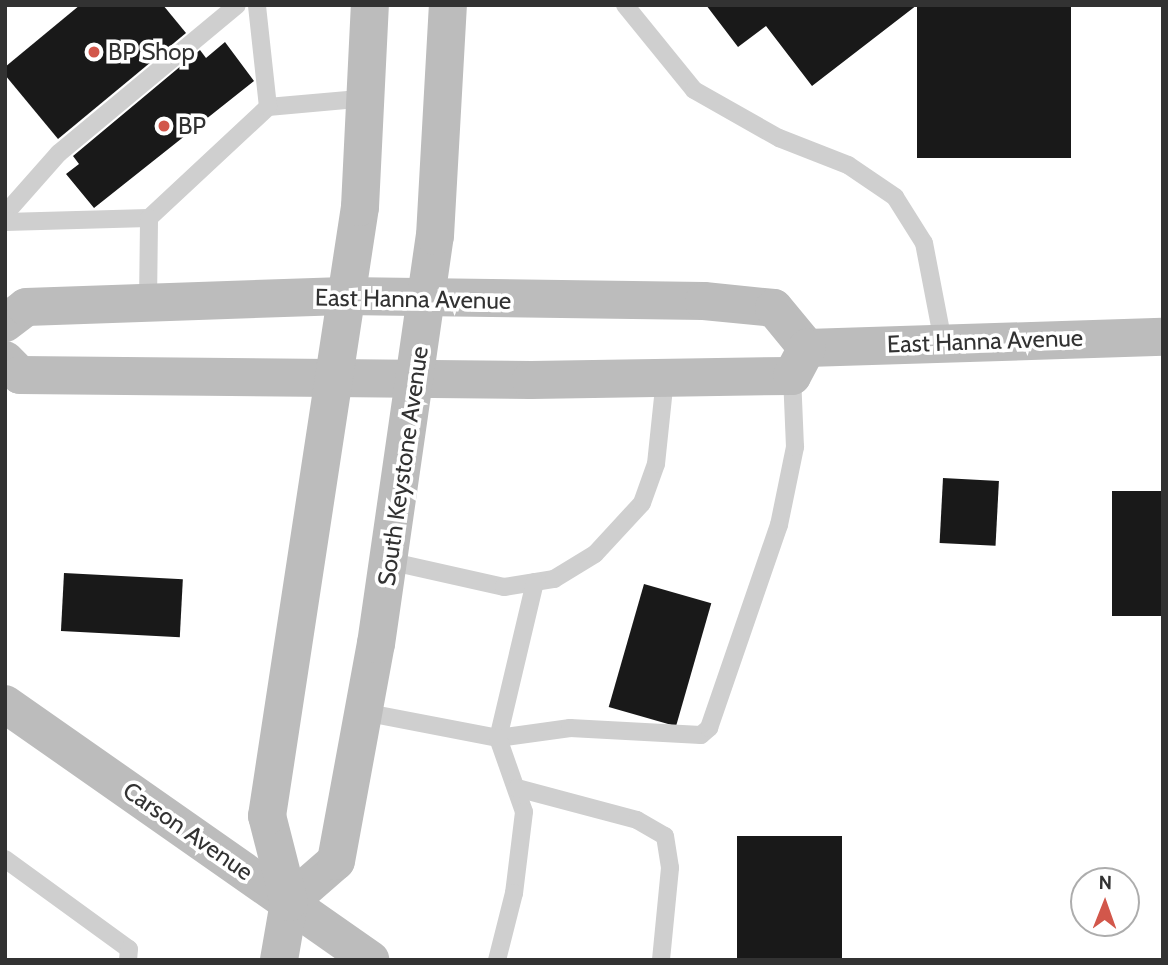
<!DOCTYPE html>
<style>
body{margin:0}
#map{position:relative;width:1168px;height:965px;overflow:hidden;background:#fff;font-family:Cabin,sans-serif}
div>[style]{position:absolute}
.building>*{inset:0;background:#191919;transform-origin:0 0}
.lane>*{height:18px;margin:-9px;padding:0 9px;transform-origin:9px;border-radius:9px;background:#cfcfcf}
.secondary>*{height:38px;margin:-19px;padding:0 19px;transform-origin:19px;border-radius:19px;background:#bcbcbc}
.dots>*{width:19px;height:19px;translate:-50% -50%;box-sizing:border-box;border:4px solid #fff;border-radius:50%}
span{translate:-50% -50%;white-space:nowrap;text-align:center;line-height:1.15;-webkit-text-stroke:7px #fff;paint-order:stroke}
.poi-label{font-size:24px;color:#323232}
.left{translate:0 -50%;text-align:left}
.street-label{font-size:24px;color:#323232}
.frame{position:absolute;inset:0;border:7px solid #323232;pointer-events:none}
.north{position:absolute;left:1070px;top:867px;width:70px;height:70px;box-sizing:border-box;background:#fff;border:2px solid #adadad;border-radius:50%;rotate:1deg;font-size:19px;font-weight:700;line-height:28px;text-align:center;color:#323232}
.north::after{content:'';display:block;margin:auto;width:24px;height:32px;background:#d2574b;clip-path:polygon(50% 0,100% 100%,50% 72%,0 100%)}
</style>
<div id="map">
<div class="building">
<div style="clip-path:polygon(80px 5px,163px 5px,186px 33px,58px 139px,5px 75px,5px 67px)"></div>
<div style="clip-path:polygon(706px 5px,917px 5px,812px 86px,766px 26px,738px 47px)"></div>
<div style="left:917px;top:5px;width:154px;height:153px"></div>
<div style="clip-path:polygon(225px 42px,254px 81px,94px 208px,66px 174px,79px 164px,73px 156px,200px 50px,206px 58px)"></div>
<div style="left:943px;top:478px;width:56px;height:65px;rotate:3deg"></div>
<div style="left:1163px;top:491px;width:125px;height:51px;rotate:90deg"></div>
<div style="left:64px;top:573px;width:119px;height:58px;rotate:3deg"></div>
<div style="left:644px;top:584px;width:70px;height:128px;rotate:16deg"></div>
<div style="left:842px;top:836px;width:124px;height:105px;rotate:90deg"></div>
</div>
<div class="lane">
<div style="left:625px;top:5px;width:109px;rotate:50.9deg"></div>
<div style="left:694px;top:90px;width:98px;rotate:29.5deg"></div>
<div style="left:779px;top:138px;width:74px;rotate:21.4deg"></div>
<div style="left:848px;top:165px;width:57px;rotate:34.2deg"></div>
<div style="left:895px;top:197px;width:54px;rotate:57.8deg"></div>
<div style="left:924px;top:243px;width:101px;rotate:79.1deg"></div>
<div style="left:268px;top:107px;width:100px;rotate:-5.1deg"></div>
<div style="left:5px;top:214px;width:81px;rotate:-48.5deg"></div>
<div style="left:59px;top:153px;width:231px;rotate:-39.7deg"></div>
<div style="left:5px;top:222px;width:144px;rotate:-1.6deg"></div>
<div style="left:149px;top:218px;width:163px;rotate:-43deg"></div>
<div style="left:268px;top:107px;width:103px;rotate:-96.2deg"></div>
<div style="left:148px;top:303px;width:85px;rotate:-89.3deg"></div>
<div style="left:388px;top:561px;width:119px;rotate:12.6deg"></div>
<div style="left:504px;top:587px;width:51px;rotate:-9.1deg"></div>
<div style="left:554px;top:579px;width:48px;rotate:-31.4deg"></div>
<div style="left:595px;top:554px;width:69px;rotate:-47.3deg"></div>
<div style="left:642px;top:503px;width:41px;rotate:-70.3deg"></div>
<div style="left:656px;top:464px;width:86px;rotate:-84deg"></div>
<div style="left:535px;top:582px;width:160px;rotate:103.3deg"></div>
<div style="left:498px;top:738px;width:73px;rotate:-7.9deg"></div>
<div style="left:570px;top:728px;width:131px;rotate:3.1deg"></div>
<div style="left:701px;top:735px;width:11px;rotate:-41deg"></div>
<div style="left:709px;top:728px;width:215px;rotate:-71deg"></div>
<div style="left:779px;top:525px;width:80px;rotate:-78.4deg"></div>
<div style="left:795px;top:447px;width:71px;rotate:-92.4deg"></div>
<div style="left:363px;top:712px;width:137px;rotate:10.9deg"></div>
<div style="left:498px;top:738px;width:78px;rotate:70.6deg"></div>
<div style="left:524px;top:812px;width:82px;rotate:97deg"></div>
<div style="left:514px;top:893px;width:69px;rotate:104.2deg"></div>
<div style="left:517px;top:788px;width:124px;rotate:14.9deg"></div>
<div style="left:637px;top:820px;width:32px;rotate:30deg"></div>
<div style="left:665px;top:836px;width:32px;rotate:81deg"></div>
<div style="left:670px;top:868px;width:92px;rotate:95.6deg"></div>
<div style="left:5px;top:859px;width:153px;rotate:36deg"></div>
<div style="left:129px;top:949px;width:11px;rotate:95deg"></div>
</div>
<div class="secondary">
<div style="left:5px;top:323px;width:26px;rotate:-37deg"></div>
<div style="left:26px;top:307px;width:318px;rotate:-2deg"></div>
<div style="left:344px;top:296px;width:360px;rotate:0.8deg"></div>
<div style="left:704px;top:301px;width:70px;rotate:5.7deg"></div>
<div style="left:774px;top:308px;width:52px;rotate:50.5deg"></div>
<div style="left:807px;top:348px;width:356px;rotate:-1.8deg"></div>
<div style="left:5px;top:360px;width:21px;rotate:45deg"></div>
<div style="left:20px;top:375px;width:511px;rotate:0.56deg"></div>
<div style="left:531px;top:380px;width:261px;rotate:-0.9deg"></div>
<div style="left:792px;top:376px;width:32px;rotate:-62deg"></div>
<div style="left:5px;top:704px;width:446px;rotate:35deg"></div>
<div style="left:289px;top:902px;width:62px;rotate:-41.1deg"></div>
<div style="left:336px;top:861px;width:221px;rotate:-79.6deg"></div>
<div style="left:376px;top:644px;width:412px;rotate:-81.8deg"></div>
<div style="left:435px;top:236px;width:231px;rotate:-86.8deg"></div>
<div style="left:279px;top:960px;width:59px;rotate:-80.2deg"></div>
<div style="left:289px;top:902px;width:89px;rotate:-104.3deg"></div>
<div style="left:267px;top:816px;width:616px;rotate:-81.32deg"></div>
<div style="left:360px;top:207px;width:202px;rotate:-87.2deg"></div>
</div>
<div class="dots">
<div style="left:94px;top:52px;background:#d2574b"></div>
<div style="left:164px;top:126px;background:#d2574b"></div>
</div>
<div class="poi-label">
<span class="left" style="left:108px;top:52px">BP Shop</span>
<span class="left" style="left:178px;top:126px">BP</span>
</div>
<div class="street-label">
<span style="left:413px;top:299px;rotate:1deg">East Hanna Avenue</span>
<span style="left:985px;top:341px;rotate:-2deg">East Hanna Avenue</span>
<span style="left:403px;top:466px;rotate:-82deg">South Keystone Avenue</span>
<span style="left:188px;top:831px;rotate:35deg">Carson Avenue</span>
</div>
<div class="frame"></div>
<div class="north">N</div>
</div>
